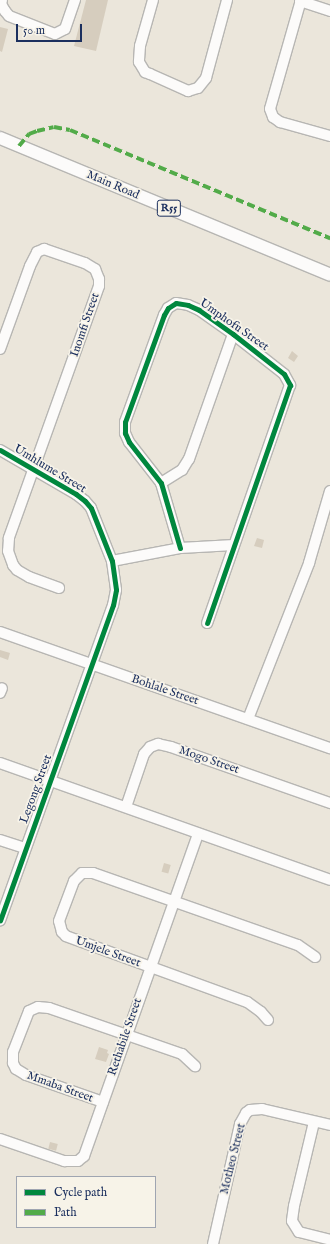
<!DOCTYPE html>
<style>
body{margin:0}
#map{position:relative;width:330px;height:1244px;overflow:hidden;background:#ebe6db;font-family:"IM FELL English",serif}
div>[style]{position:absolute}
.building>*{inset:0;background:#d6cdbe;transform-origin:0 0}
.roads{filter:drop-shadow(1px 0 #b7b6b3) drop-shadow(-1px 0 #b7b6b3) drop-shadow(0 1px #b7b6b3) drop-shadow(0 -1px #b7b6b3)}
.minor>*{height:10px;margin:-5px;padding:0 5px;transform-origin:5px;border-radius:5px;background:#fcfbfa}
.major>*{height:12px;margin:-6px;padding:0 6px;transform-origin:6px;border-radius:6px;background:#fcfbfa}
.quiet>*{height:4px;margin-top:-2px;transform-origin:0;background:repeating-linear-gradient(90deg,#52ab49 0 8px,transparent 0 12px)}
.cycleway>*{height:5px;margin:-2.5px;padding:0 2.5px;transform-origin:2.5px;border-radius:2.5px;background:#00873e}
span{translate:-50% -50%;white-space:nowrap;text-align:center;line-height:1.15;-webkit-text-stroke:3.5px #f7f3e8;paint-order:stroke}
.shield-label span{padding:1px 3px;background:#f7f3e8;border:1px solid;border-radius:3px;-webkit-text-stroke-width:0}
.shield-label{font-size:11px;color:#1b2f5e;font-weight:700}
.street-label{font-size:12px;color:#1b2f5e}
.legend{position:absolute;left:16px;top:1176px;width:140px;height:52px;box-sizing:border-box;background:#f7f3e8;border:1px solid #9fa5b1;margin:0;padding:5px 7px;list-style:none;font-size:12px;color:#1b2f5e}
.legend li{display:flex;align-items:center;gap:8px;height:20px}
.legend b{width:20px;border:1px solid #9fa5b1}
.scale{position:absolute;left:16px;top:24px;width:66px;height:18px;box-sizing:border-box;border:2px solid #1b2f5e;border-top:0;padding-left:5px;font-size:12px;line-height:14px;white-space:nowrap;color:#1b2f5e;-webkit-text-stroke:3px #f7f3e8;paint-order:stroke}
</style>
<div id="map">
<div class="building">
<div style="clip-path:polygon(86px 0,108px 0,96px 51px,74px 46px)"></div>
<div style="clip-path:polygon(0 27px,8px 29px,2px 52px,0 51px)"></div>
<div style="clip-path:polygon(292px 351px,298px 356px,294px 362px,288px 358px)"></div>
<div style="clip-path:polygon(257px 538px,264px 540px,262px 548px,254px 546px)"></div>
<div style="clip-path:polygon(0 650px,10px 653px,8px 660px,0 657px)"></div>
<div style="left:164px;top:863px;width:7px;height:9px;rotate:16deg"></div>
<div style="clip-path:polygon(99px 1047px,108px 1050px,107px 1053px,109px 1054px,106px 1062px,95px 1059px)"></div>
<div style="left:50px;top:1142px;width:8px;height:7px;rotate:14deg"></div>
</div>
<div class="roads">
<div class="minor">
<div style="left:2px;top:0;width:4px;rotate:104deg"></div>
<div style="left:1px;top:4px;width:8px;rotate:60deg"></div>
<div style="left:5px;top:11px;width:6px;rotate:51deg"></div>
<div style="left:9px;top:16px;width:49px;rotate:21.4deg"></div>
<div style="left:55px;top:34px;width:11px;rotate:-27deg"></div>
<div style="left:65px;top:29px;width:31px;rotate:-71deg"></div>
<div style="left:153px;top:0;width:48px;rotate:105.8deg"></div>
<div style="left:140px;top:46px;width:16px;rotate:94deg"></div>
<div style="left:139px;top:62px;width:12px;rotate:59deg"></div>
<div style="left:145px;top:72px;width:5px;rotate:22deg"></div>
<div style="left:150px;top:74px;width:42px;rotate:24.1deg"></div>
<div style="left:188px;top:91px;width:10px;rotate:-17deg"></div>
<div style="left:198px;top:88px;width:13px;rotate:-51deg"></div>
<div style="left:206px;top:78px;width:81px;rotate:-74.9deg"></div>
<div style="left:301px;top:0;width:113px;rotate:105.9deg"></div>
<div style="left:270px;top:109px;width:9px;rotate:69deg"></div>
<div style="left:273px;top:117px;width:9px;rotate:36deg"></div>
<div style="left:280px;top:122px;width:52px;rotate:15.6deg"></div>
<div style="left:300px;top:1px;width:32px;rotate:18deg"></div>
<div style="left:0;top:349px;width:88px;rotate:-70.1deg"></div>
<div style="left:30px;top:266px;width:16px;rotate:-63deg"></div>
<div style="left:37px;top:252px;width:8px;rotate:-23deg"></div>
<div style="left:44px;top:249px;width:43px;rotate:18.9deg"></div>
<div style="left:85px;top:263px;width:12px;rotate:31deg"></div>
<div style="left:95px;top:269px;width:11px;rotate:68deg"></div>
<div style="left:99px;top:279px;width:7px;rotate:90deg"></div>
<div style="left:99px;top:286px;width:268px;rotate:109.7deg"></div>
<div style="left:9px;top:538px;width:13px;rotate:94deg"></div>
<div style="left:8px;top:551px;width:15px;rotate:70deg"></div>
<div style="left:13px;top:565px;width:6px;rotate:51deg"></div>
<div style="left:17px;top:570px;width:14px;rotate:30deg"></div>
<div style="left:29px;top:577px;width:32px;rotate:20deg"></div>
<div style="left:0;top:450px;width:88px;rotate:30.1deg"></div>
<div style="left:76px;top:494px;width:11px;rotate:38deg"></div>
<div style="left:85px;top:501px;width:9px;rotate:49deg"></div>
<div style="left:91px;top:508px;width:57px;rotate:68.4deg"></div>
<div style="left:112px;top:561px;width:29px;rotate:82deg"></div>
<div style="left:116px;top:590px;width:15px;rotate:101deg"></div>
<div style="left:113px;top:605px;width:335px;rotate:109.7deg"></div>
<div style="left:161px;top:483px;width:25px;rotate:-32deg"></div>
<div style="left:182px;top:470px;width:13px;rotate:-58deg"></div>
<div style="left:189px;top:459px;width:133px;rotate:-70.6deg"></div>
<div style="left:180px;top:548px;width:68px;rotate:-106.3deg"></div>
<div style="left:161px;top:483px;width:52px;rotate:-128deg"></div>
<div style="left:129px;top:442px;width:10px;rotate:-114deg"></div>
<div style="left:125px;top:433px;width:11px;rotate:-90deg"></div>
<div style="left:125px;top:422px;width:114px;rotate:-70deg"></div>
<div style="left:164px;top:315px;width:8px;rotate:-60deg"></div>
<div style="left:168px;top:308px;width:9px;rotate:-32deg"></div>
<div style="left:176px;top:303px;width:12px;rotate:9deg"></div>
<div style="left:188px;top:305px;width:12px;rotate:24deg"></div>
<div style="left:199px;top:310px;width:42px;rotate:35.2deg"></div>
<div style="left:233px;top:334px;width:65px;rotate:38.1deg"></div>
<div style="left:284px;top:374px;width:13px;rotate:61deg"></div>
<div style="left:290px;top:385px;width:252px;rotate:109.2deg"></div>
<div style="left:112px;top:561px;width:69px;rotate:-10.8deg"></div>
<div style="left:180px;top:548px;width:54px;rotate:-3.2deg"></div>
<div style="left:0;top:632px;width:350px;rotate:19.4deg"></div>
<div style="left:0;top:693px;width:5px;rotate:-68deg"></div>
<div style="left:248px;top:719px;width:168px;rotate:-68.6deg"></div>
<div style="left:309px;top:563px;width:75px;rotate:-73.7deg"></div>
<div style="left:0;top:763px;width:350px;rotate:19.5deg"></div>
<div style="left:126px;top:807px;width:56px;rotate:-71.2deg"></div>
<div style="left:144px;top:754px;width:9px;rotate:-49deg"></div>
<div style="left:150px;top:747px;width:9px;rotate:-21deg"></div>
<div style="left:158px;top:744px;width:13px;rotate:13deg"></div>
<div style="left:171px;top:747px;width:169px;rotate:19.4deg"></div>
<div style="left:0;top:840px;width:26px;rotate:18deg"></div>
<div style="left:268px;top:1020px;width:11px;rotate:-131deg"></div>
<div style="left:261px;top:1012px;width:17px;rotate:-144deg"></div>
<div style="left:247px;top:1002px;width:193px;rotate:-160deg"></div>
<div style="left:66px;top:936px;width:6px;rotate:-135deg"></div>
<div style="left:62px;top:932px;width:11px;rotate:-105deg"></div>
<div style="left:59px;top:921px;width:43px;rotate:-69.4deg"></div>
<div style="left:74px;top:881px;width:11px;rotate:-45deg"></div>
<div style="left:82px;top:873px;width:11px"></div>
<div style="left:93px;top:873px;width:217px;rotate:19.4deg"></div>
<div style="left:298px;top:945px;width:21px;rotate:35deg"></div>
<div style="left:103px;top:1102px;width:82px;rotate:-160.7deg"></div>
<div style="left:26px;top:1075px;width:12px;rotate:-149deg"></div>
<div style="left:16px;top:1069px;width:7px;rotate:-117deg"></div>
<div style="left:13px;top:1063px;width:11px;rotate:-90deg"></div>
<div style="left:13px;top:1052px;width:44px;rotate:-68.7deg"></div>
<div style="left:29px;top:1011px;width:10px;rotate:-24deg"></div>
<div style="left:38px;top:1007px;width:11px;rotate:5deg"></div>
<div style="left:49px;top:1008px;width:141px;rotate:19.1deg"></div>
<div style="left:182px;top:1054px;width:18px;rotate:43deg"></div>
<div style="left:314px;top:1122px;width:86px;rotate:103.4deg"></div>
<div style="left:294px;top:1206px;width:15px;rotate:98deg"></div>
<div style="left:292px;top:1221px;width:13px;rotate:58deg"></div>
<div style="left:299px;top:1232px;width:32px;rotate:14deg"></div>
<div style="left:0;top:1139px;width:68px;rotate:19deg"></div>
<div style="left:64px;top:1161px;width:14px"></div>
<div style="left:78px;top:1161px;width:8px;rotate:-40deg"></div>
<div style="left:84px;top:1156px;width:342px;rotate:-70.5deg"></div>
<div style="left:213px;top:1244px;width:123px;rotate:-77.3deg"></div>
<div style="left:240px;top:1124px;width:13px;rotate:-61deg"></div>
<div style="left:246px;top:1113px;width:5px;rotate:-37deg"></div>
<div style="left:250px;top:1110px;width:12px;rotate:-5deg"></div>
<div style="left:262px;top:1109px;width:70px;rotate:13.2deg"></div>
</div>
<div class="major">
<div style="left:0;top:138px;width:357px;rotate:22.5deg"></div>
</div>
</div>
<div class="quiet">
<div style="left:19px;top:146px;width:16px;rotate:-50deg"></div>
<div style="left:29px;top:134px;width:9px;rotate:-21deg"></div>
<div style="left:37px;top:131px;width:17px;rotate:-13deg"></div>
<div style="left:54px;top:127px;width:16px;rotate:11deg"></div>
<div style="left:70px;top:130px;width:282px;rotate:22.6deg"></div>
</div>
<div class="cycleway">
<div style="left:0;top:450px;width:88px;rotate:30.1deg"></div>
<div style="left:76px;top:494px;width:11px;rotate:38deg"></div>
<div style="left:85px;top:501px;width:9px;rotate:49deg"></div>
<div style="left:91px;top:508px;width:57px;rotate:68.4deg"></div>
<div style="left:112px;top:561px;width:29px;rotate:82deg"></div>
<div style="left:116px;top:590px;width:15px;rotate:101deg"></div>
<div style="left:113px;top:605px;width:335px;rotate:109.7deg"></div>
<div style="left:180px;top:548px;width:68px;rotate:-106.3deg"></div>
<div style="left:161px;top:483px;width:52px;rotate:-128deg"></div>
<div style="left:129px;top:442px;width:10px;rotate:-114deg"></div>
<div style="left:125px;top:433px;width:11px;rotate:-90deg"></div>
<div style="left:125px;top:422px;width:114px;rotate:-70deg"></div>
<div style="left:164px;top:315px;width:8px;rotate:-60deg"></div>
<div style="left:168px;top:308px;width:9px;rotate:-32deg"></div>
<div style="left:176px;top:303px;width:12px;rotate:9deg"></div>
<div style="left:188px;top:305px;width:12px;rotate:24deg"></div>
<div style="left:199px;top:310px;width:42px;rotate:35.2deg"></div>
<div style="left:233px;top:334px;width:65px;rotate:38.1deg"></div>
<div style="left:284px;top:374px;width:13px;rotate:61deg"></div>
<div style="left:290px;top:385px;width:252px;rotate:109.2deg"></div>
</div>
<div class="shield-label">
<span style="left:169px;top:208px">R55</span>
</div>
<div class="street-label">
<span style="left:113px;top:185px;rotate:23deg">Main Road</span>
<span style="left:85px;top:325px;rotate:-71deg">Inomfi Street</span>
<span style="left:234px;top:325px;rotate:35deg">Umphofu Street</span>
<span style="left:50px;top:469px;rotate:31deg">Umhlume Street</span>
<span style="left:165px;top:690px;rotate:19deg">Bohlale Street</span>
<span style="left:209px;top:760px;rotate:19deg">Mogo Street</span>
<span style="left:36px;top:789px;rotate:-70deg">Legong Street</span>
<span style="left:108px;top:952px;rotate:20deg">Umjele Street</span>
<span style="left:125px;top:1037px;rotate:-71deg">Rethabile Street</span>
<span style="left:60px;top:1087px;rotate:20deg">Mmaba Street</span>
<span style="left:233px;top:1159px;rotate:-76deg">Motheo Street</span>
</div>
<ul class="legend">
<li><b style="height:5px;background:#00873e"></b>Cycle path</li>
<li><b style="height:5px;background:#52ab49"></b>Path</li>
</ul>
<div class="scale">50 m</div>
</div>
